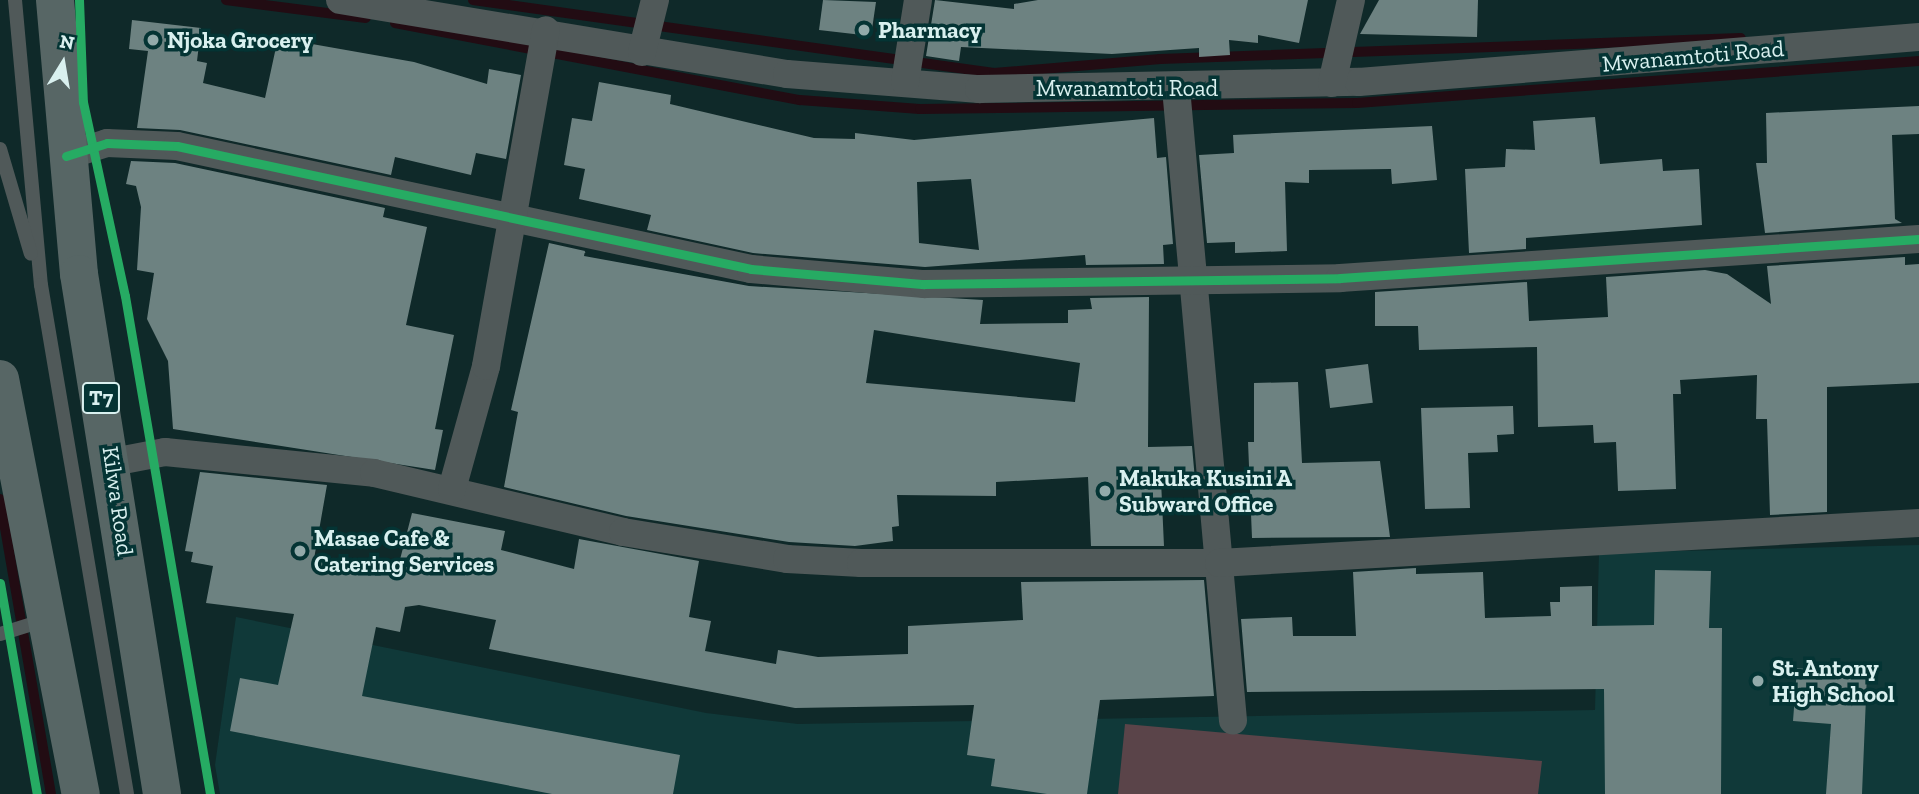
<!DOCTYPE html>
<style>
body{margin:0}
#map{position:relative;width:1919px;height:794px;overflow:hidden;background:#0f2929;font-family:"Zilla Slab",serif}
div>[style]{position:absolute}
.built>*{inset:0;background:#103939}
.green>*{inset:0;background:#5a4449}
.stream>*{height:10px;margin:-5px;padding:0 5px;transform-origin:5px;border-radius:5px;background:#220c13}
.building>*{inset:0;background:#6d8281;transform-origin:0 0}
.lane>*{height:14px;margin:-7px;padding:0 7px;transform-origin:7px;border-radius:7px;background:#505959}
.street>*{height:28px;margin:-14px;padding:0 14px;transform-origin:14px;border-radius:14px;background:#505959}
.highway>*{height:38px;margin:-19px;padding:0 19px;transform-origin:19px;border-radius:19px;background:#576665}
.cycleway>*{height:9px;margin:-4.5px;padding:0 4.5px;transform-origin:4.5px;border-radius:4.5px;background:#26ab63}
.dots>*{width:19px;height:19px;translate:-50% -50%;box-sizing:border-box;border:4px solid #043434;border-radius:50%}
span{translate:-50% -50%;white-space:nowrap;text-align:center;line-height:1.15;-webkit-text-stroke:7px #043434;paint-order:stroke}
.shield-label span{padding:2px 5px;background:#043434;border:2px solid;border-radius:5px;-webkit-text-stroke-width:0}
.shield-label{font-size:21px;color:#d9f0ef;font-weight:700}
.poi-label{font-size:23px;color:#d9f0ef;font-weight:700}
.left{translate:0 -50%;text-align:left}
.street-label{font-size:23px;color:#d9f0ef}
.north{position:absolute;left:28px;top:28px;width:70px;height:70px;-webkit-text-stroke:5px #043434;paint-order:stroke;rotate:11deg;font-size:19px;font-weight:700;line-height:28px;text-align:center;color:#d9f0ef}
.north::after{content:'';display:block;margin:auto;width:24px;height:32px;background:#d9f0ef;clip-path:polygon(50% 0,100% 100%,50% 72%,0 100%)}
</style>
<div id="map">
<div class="built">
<div style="clip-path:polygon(1919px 545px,1919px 794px,220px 794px,215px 765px,236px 617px,706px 713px,798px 724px,1595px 710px,1599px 553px)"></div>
</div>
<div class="green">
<div style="clip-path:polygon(1125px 724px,1542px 761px,1538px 794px,1118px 794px)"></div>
</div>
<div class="stream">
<div style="left:226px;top:0;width:141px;rotate:7.3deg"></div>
<div style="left:473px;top:0;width:526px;rotate:7.98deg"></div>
<div style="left:994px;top:73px;width:167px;rotate:-4.8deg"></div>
<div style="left:1160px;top:59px;width:581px;rotate:-2.07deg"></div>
<div style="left:395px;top:23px;width:412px;rotate:10.8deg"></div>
<div style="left:800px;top:100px;width:120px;rotate:4.3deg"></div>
<div style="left:920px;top:109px;width:437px;rotate:-0.8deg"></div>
<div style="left:1357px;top:103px;width:564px;rotate:-4.27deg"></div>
<div style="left:0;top:499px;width:299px;rotate:80.2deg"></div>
</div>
<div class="building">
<div style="clip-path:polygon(823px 0,876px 2px,871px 36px,819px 30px)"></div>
<div style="clip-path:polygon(935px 0,1014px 9px,1014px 4px,1038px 0,1308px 0,1299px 43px,1258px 35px,1258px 43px,1229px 40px,1230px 55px,1199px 57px,1199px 48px,1112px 54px,961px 47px,959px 61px,926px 56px)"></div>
<div style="clip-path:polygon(1379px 0,1478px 0,1477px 37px,1360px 34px)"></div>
<div style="clip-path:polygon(132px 20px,201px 28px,197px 61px,207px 63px,203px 83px,265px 98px,278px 38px,414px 62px,487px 84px,489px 69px,521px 75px,506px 159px,476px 153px,471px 175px,395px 157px,391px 175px,180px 130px,137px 128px,148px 51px,129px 49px)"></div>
<div style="clip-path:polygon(evenodd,599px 82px,671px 95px,670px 104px,814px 138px,855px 139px,855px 133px,914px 140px,1154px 118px,1157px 158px,1166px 157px,1173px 244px,1163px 245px,1164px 264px,1086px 265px,1085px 255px,925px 267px,753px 253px,647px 230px,651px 215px,579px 199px,585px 169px,564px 165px,572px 118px,592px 121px,599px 82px,971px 179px,979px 250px,919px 243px,917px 182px,971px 179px)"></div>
<div style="clip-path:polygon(1919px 106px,1919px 134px,1892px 135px,1895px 219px,1902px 223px,1765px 233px,1756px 163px,1767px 163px,1766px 113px)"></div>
<div style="clip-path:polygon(1595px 117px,1600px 164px,1662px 159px,1663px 171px,1699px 169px,1702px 225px,1526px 238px,1526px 249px,1469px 253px,1465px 169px,1505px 167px,1506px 149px,1535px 150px,1533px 121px)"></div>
<div style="clip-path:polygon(1432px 126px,1437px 180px,1392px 184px,1391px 169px,1309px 170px,1309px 183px,1285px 182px,1287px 251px,1235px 253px,1235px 242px,1207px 243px,1199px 155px,1234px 153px,1233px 135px)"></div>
<div style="clip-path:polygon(131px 161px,175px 163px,385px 208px,383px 217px,427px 227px,406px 325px,454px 335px,435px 429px,443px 430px,435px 470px,173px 429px,168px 361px,147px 319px,154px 273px,137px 270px,141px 207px,136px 186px,126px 184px)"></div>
<div style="clip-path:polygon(evenodd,549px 243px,585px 251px,584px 256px,749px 286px,983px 300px,980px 324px,1068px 323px,1068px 310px,1092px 309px,1090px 298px,1149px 297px,1148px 447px,1192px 446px,1195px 480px,1161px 480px,1164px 546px,1091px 546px,1088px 477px,996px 482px,996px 496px,897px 495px,899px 526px,892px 527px,893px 541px,855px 546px,789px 542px,626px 516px,504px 487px,518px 412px,511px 410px,549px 243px,874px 330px,1080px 363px,1075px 402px,866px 383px,874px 330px)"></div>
<div style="clip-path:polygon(1905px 257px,1905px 265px,1919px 264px,1919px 383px,1827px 387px,1827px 512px,1770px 515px,1767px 419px,1756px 419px,1757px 375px,1680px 380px,1681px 394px,1673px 394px,1676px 489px,1618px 491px,1616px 442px,1594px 443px,1593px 425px,1538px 427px,1537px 347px,1419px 350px,1418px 326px,1375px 326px,1375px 292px,1527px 282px,1529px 321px,1608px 317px,1606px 277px,1705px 270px,1727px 274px,1771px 304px,1767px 266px)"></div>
<div style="left:1368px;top:364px;width:39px;height:43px;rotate:83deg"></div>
<div style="clip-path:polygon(1298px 382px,1302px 463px,1380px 461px,1390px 537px,1252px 538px,1248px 442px,1254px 442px,1254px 383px)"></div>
<div style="clip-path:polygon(1513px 406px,1514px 434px,1497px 435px,1498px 452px,1468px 453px,1470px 508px,1425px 509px,1421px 408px)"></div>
<div style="clip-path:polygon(200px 472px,327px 485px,314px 559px,396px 575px,412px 513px,505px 531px,501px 550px,574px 569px,579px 539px,699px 561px,689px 617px,711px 621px,705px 651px,776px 664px,778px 650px,818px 657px,908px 654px,908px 626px,1023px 620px,1021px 582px,1204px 580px,1214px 696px,1100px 700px,1087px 794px,1047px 794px,991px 786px,995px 759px,967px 755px,974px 705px,795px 708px,489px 649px,496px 620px,419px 605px,405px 607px,400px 632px,376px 627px,362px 696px,680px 755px,673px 794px,552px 794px,230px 731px,240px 678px,278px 685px,294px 614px,206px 603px,213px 566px,191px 562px,193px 552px,185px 551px)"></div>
<div style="clip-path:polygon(1416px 568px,1416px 574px,1483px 572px,1485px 618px,1551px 616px,1550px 602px,1560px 602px,1560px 587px,1592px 586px,1592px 626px,1654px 625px,1655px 570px,1711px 571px,1709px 628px,1722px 628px,1721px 794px,1605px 794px,1604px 689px,1247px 692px,1241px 619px,1292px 617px,1293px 636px,1356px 636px,1353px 572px)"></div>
<div style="clip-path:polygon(1797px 668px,1867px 673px,1862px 794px,1826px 794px,1831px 724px,1793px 721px)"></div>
</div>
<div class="lane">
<div style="left:15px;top:0;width:286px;rotate:84.8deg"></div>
<div style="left:41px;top:285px;width:516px;rotate:80.41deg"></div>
<div style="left:0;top:149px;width:109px;rotate:73.6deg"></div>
<div style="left:0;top:634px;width:47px;rotate:-17.3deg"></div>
</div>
<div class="street">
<div style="left:340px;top:0;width:453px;rotate:9.4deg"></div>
<div style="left:787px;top:74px;width:193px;rotate:4.5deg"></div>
<div style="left:979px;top:89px;width:380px;rotate:-1.1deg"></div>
<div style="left:1359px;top:82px;width:562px;rotate:-4.59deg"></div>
<div style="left:642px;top:52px;width:54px;rotate:-76deg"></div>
<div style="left:905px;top:82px;width:83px;rotate:-81deg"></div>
<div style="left:1332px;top:83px;width:85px;rotate:-77.1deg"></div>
<div style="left:1176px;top:88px;width:635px;rotate:84.85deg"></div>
<div style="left:66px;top:156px;width:43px;rotate:-17.6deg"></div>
<div style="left:107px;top:143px;width:70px;rotate:2.5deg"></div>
<div style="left:177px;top:146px;width:587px;rotate:12.09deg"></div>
<div style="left:751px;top:269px;width:174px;rotate:5deg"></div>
<div style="left:924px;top:284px;width:416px;rotate:-0.8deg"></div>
<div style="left:1340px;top:278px;width:580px;rotate:-3.85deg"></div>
<div style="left:113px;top:462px;width:53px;rotate:-10.9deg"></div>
<div style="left:165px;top:452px;width:210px;rotate:5.7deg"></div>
<div style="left:374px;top:473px;width:256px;rotate:13.3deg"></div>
<div style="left:623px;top:532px;width:166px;rotate:9.3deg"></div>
<div style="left:787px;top:559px;width:74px;rotate:3.1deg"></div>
<div style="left:861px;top:563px;width:358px"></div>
<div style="left:1219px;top:563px;width:701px;rotate:-3.27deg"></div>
<div style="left:452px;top:489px;width:128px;rotate:-74.5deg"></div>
<div style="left:486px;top:366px;width:341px;rotate:-79.9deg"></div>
</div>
<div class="highway">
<div style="left:55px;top:0;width:275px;rotate:85deg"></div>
<div style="left:79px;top:274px;width:527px;rotate:80.93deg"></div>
<div style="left:0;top:379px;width:423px;rotate:79deg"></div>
</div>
<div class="cycleway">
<div style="left:79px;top:0;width:102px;rotate:87.8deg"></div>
<div style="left:83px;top:102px;width:198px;rotate:77.8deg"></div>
<div style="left:125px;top:296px;width:505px;rotate:80.31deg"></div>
<div style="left:66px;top:156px;width:43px;rotate:-17.6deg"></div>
<div style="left:107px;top:143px;width:70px;rotate:2.5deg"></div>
<div style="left:177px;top:146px;width:587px;rotate:12.09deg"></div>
<div style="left:751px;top:269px;width:174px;rotate:5deg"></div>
<div style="left:924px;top:284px;width:416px;rotate:-0.8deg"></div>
<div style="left:1340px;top:278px;width:580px;rotate:-3.85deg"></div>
<div style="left:0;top:583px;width:214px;rotate:80.1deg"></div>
</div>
<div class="dots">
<div style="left:864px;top:30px;background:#92aaaa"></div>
<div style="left:153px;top:40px;background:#92aaaa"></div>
<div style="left:1105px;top:491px;background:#92aaaa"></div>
<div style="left:300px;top:551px;background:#92aaaa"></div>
<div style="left:1758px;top:681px;background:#92aaaa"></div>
</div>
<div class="shield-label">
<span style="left:101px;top:398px">T7</span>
</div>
<div class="poi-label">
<span class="left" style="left:878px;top:30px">Pharmacy</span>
<span class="left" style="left:167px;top:40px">Njoka Grocery</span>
<span class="left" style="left:1119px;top:491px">Makuka Kusini A<br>Subward Office</span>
<span class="left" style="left:314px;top:551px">Masae Cafe &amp;<br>Catering Services</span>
<span class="left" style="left:1772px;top:681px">St. Antony<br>High School</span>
</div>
<div class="street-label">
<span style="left:1693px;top:56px;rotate:-5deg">Mwanamtoti Road</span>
<span style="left:1127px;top:88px">Mwanamtoti Road</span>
<span style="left:118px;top:501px;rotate:82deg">Kilwa Road</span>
</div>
<div class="north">N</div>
</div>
